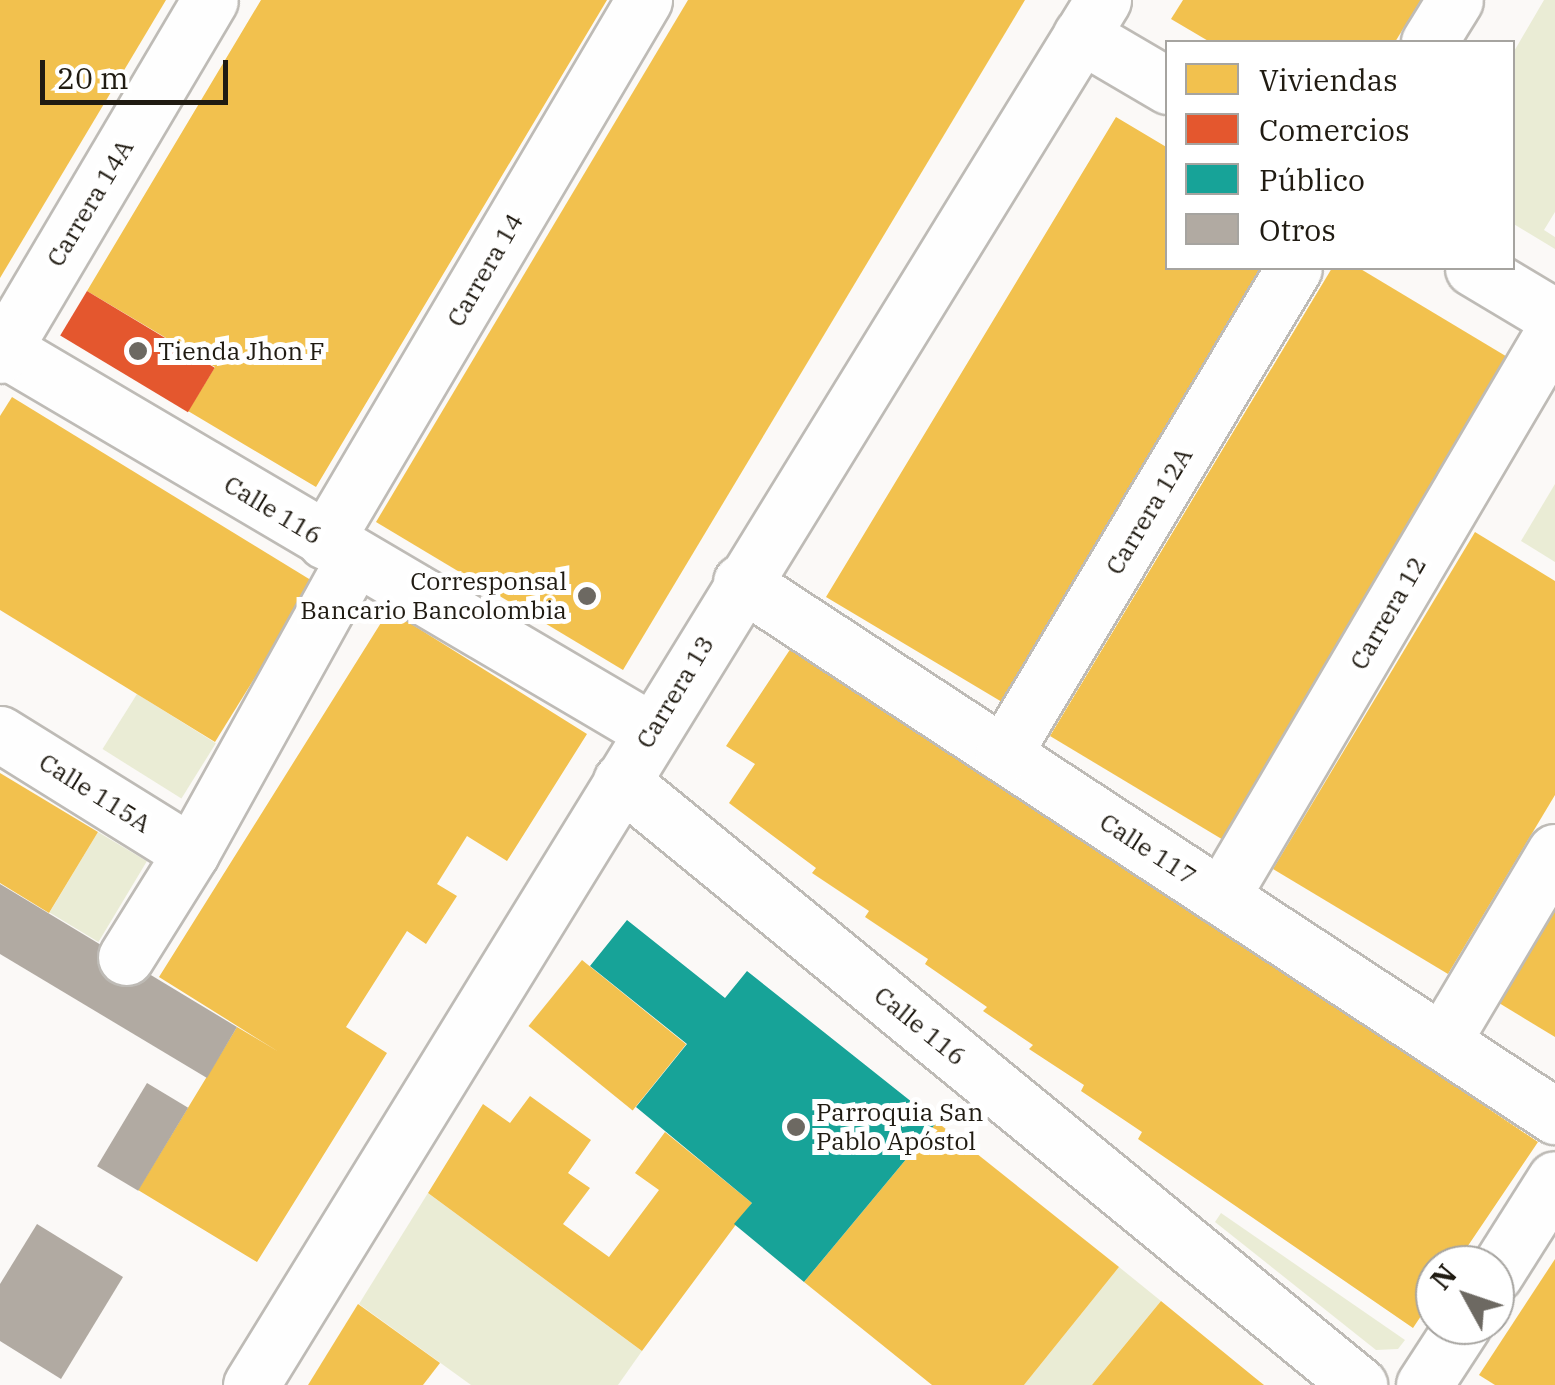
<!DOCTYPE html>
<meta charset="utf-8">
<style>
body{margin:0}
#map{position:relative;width:1555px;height:1385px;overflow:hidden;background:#fbf9f7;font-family:"IBM Plex Serif",serif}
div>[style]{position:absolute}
.green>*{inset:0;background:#eaecd5;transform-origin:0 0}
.homes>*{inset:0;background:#f2c14e;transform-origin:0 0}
.shops>*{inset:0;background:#e4572e;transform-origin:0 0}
.public>*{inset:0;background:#17a398}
.building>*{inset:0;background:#b1aaa2;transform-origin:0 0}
.roads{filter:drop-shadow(2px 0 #bebbb6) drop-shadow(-2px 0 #bebbb6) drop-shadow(0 2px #bebbb6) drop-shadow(0 -2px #bebbb6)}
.minor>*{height:55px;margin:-27.5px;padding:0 27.5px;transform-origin:27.5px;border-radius:27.5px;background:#fefefe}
.dots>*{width:28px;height:28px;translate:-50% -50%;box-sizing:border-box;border:5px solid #fff;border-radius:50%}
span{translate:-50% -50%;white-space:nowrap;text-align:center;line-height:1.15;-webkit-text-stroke:10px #fff;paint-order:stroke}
.street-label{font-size:25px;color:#201b12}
.poi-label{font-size:25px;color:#201b12}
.left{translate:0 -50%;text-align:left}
.right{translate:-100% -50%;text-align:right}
.legend{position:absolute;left:1165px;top:40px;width:350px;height:230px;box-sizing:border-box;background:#fff;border:2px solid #a6a4a0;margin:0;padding:12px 18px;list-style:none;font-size:30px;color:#201b12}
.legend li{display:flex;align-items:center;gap:20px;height:50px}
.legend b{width:50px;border:2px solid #a6a4a0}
.north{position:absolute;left:1415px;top:1245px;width:100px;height:100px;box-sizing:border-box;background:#fff;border:2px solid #a6a4a0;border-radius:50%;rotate:310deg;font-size:28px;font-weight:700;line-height:40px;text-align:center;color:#201b12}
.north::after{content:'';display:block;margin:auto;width:35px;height:45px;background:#6d6962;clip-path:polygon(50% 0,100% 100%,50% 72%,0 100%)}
.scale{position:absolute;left:40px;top:60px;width:188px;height:45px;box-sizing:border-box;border:5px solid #201b12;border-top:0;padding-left:12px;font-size:30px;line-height:35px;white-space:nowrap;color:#201b12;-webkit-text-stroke:8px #fff;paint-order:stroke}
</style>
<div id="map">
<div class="green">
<div style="clip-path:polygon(1544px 0,1555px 0,1555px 212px,1544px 230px,1555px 237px,1555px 249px,1512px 223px,1513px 53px)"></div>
<div style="clip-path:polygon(1555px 484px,1555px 562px,1521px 541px)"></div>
<div style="left:137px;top:694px;width:93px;height:65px;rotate:32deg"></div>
<div style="left:98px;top:832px;width:57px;height:94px;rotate:31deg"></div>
<div style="clip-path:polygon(428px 1193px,642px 1351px,618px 1385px,471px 1385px,359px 1304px)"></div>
<div style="clip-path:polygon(1221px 1213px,1405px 1340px,1398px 1349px,1376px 1350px,1215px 1222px)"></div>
<div style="clip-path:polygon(1119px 1267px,1161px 1301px,1092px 1385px,1024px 1385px)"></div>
</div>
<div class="homes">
<div style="clip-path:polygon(0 0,166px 0,0 278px)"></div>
<div style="clip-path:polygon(261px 0,607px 0,316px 487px,188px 411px,215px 367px,87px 291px)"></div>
<div style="clip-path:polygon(688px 0,1025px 0,623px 670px,376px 522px)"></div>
<div style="clip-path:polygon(1183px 0,1421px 0,1395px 42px,1210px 42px,1171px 19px)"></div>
<div style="clip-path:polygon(1116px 117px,1168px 148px,1168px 268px,1264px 268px,1002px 702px,826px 597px)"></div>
<div style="clip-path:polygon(1332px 268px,1359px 268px,1514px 361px,1225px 841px,1050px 736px)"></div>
<div style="clip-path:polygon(12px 397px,314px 582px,215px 742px,0 610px,0 416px)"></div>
<div style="clip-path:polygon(1475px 532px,1555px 581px,1555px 795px,1448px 974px,1273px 869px)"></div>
<div style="clip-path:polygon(389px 610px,587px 734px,507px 861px,467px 836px,437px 884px,457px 896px,426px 944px,407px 931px,346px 1027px,387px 1053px,257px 1262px,138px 1190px,237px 1027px,279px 1052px,159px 977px)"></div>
<div style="clip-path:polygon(795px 642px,1538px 1142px,1455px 1265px,1435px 1265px,1435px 1295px,1413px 1328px,1138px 1139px,1142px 1132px,1081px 1091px,1084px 1085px,1029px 1049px,1033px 1045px,983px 1011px,987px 1007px,925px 964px,928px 959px,865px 917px,869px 911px,812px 873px,816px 868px,729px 803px,755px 764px,726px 746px)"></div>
<div style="clip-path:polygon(0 773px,98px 832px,49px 913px,0 883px)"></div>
<div style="clip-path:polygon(1555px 909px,1555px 1037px,1499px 1003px)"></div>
<div style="left:582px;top:960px;width:134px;height:85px;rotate:39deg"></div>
<div style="clip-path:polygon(530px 1096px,591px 1140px,568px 1173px,590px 1188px,563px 1224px,609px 1257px,659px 1190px,635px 1173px,665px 1132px,752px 1203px,642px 1351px,428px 1193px,483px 1104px,510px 1123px)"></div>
<div style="clip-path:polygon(937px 1122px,1119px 1267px,1024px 1385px,932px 1385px,804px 1282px)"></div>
<div style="clip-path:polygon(1555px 1259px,1555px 1385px,1495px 1385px,1479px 1375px)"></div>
<div style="clip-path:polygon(1161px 1301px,1254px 1377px,1264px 1385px,1092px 1385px)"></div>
<div style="clip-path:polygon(358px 1304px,440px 1363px,423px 1385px,308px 1385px)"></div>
</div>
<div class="shops">
<div style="left:87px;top:291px;width:149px;height:52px;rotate:31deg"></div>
</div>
<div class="public">
<div style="clip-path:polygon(627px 920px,725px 998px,747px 971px,937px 1122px,804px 1282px,734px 1224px,752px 1203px,636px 1107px,687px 1044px,590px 966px)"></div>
</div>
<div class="building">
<div style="clip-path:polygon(0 884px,237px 1027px,207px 1078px,0 954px)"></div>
<div style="left:147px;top:1083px;width:48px;height:97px;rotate:31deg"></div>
<div style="clip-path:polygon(37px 1224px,123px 1277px,61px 1379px,0 1341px,0 1284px)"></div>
</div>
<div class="roads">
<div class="minor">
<div style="left:1081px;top:35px;width:101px;rotate:30.4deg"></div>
<div style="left:1429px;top:42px;width:49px;rotate:-58.2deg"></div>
<div style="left:1473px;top:268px;width:96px;rotate:30.9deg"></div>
<div style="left:0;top:347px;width:757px;rotate:30.5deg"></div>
<div style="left:0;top:355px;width:412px;rotate:-59.4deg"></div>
<div style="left:325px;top:541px;width:628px;rotate:-59.47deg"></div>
<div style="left:741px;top:582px;width:974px;rotate:33.27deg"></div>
<div style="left:0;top:734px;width:225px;rotate:31.9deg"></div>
<div style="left:1003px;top:754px;width:566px;rotate:-59.09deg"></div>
<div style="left:621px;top:781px;width:954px;rotate:39.3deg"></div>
<div style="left:1221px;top:897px;width:659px;rotate:-59.54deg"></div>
<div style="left:126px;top:957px;width:123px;rotate:-58deg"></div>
<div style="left:191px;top:853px;width:338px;rotate:-61deg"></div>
<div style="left:1442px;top:1042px;width:221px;rotate:-59.3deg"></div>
<div style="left:1495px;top:1274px;width:112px;rotate:-57.7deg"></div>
<div style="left:251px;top:1385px;width:1626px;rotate:-58.4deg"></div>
<div style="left:1424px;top:1385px;width:72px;rotate:-57deg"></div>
</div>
</div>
<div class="dots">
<div style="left:138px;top:351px;background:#6d6962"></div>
<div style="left:587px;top:596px;background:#6d6962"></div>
<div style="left:796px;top:1127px;background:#6d6962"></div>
</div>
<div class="street-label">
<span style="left:90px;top:203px;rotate:-59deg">Carrera 14A</span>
<span style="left:485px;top:270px;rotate:-60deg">Carrera 14</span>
<span style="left:273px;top:510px;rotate:31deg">Calle 116</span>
<span style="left:1149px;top:511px;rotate:-59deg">Carrera 12A</span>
<span style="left:1388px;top:613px;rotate:-60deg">Carrera 12</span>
<span style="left:675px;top:692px;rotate:-59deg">Carrera 13</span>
<span style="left:95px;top:793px;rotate:32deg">Calle 115A</span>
<span style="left:1148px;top:849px;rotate:33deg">Calle 117</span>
<span style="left:920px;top:1026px;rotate:39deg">Calle 116</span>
</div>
<div class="poi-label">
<span class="left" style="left:158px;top:351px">Tienda Jhon F</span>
<span class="right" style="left:567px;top:596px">Corresponsal<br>Bancario Bancolombia</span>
<span class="left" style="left:816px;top:1127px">Parroquia San<br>Pablo Apóstol</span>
</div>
<ul class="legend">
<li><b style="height:28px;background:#f2c14e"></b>Viviendas</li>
<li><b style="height:28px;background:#e4572e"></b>Comercios</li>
<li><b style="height:28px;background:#17a398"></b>Público</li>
<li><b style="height:28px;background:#b1aaa2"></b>Otros</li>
</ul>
<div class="north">N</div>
<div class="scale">20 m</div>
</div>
